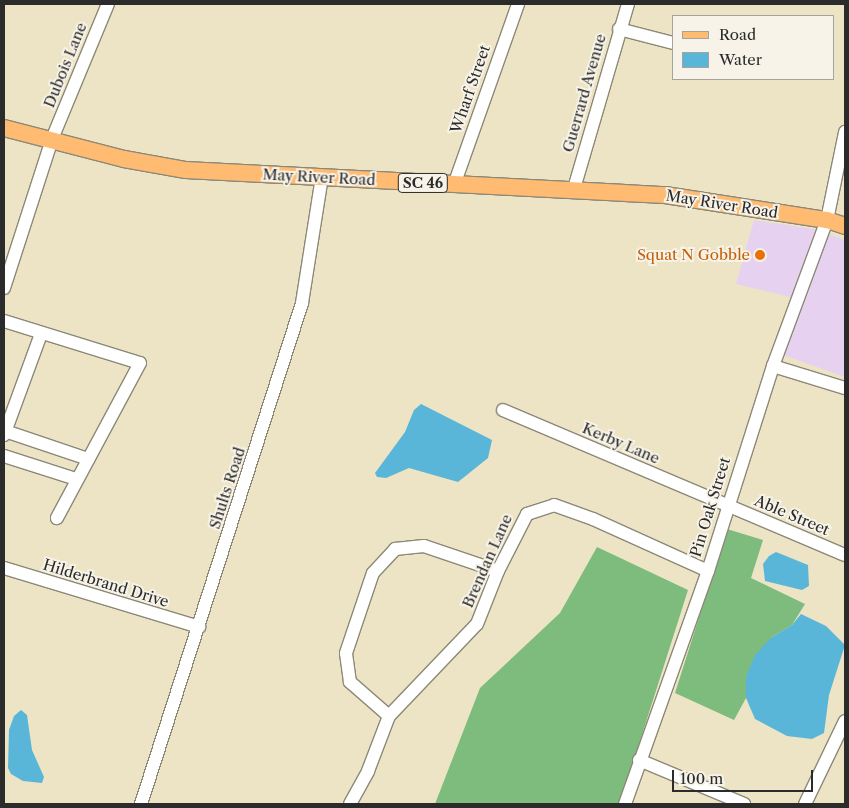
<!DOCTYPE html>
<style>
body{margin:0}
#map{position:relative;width:849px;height:808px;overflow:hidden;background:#ece4c5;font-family:"Libre Caslon Text",serif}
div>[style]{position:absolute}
.built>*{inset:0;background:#e6d2f0}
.forest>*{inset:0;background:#7dbc7c}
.water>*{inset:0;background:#5ab6d8}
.roads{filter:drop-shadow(1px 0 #8c8878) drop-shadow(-1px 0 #8c8878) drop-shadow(0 1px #8c8878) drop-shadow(0 -1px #8c8878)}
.minor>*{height:12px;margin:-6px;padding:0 6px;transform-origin:6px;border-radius:6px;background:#fff}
.major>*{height:16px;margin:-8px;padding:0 8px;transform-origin:8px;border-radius:8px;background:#febb71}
.dots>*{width:14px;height:14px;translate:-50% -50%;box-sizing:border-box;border:2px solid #f7f3e8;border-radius:50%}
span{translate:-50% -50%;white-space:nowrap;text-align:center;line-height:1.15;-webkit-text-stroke:4px #f7f3e8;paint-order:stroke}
.shield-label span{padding:1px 4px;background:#f7f3e8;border:1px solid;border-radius:4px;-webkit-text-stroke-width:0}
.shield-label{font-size:14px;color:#2b2b2b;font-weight:700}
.street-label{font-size:15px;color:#2b2b2b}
.food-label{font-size:15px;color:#c56008}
.right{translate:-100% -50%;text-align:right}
.frame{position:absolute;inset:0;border:5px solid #2b2b2b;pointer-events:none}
.legend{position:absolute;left:672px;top:15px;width:162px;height:65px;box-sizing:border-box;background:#f7f3e8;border:1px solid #a5a39c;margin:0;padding:6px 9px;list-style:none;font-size:15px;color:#2b2b2b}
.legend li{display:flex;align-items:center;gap:10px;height:25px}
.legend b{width:25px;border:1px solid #a5a39c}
.scale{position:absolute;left:672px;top:770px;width:141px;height:22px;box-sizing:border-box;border:2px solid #2b2b2b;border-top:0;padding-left:6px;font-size:15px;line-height:18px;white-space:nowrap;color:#2b2b2b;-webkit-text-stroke:4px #f7f3e8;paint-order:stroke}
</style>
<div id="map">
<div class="built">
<div style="clip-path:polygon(754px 220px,814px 229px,845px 240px,845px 377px,783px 355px,802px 300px,736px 284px)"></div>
</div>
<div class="forest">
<div style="clip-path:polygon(727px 529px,763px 540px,751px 578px,805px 604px,792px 625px,772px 637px,746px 677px,746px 698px,734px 720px,675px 693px)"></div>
<div style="clip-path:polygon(597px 547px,688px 590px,620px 804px,435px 804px,480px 688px,560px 613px)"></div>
</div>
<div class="water">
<div style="clip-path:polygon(421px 404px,492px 440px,488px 458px,458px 482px,409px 468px,386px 478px,377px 477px,375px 473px,405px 432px,414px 410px)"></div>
<div style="clip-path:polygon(776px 552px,808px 565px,809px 586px,802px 590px,765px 581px,763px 564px,769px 556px)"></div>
<div style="clip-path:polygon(801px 614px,826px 626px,845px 645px,829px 695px,824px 733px,812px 739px,787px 736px,755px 719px,746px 698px,746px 677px,755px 655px,772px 637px,792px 625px)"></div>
<div style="clip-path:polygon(21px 710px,27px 715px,32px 750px,44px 777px,42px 783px,23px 781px,11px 774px,8px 768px,9px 730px,14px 716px)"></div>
</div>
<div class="roads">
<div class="minor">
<div style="left:619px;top:29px;width:56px;rotate:14.5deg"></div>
<div style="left:454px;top:185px;width:192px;rotate:-70.5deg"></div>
<div style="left:573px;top:192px;width:196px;rotate:-73.7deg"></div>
<div style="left:4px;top:288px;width:157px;rotate:-72.1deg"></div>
<div style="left:52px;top:139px;width:146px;rotate:-67.5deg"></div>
<div style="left:4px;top:321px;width:142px;rotate:17.2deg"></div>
<div style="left:140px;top:363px;width:176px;rotate:118.2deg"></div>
<div style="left:773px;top:366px;width:75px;rotate:17deg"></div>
<div style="left:503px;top:410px;width:371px;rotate:23deg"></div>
<div style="left:5px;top:431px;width:88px;rotate:18.6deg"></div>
<div style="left:4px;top:435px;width:108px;rotate:-69.9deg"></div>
<div style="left:4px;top:456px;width:76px;rotate:17.7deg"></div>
<div style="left:4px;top:568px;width:204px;rotate:16.8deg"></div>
<div style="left:389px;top:716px;width:52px;rotate:-138.9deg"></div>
<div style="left:350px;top:682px;width:29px;rotate:-98deg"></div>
<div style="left:346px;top:653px;width:84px;rotate:-71.4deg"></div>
<div style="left:373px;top:573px;width:33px;rotate:-47deg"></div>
<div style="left:395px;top:549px;width:29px;rotate:-6deg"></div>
<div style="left:424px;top:546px;width:78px;rotate:18.7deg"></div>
<div style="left:639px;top:760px;width:114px;rotate:22.7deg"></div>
<div style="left:141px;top:804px;width:526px;rotate:-72.18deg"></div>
<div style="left:302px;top:303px;width:128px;rotate:-81deg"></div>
<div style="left:350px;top:804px;width:38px;rotate:-61deg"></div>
<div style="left:368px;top:771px;width:59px;rotate:-69.1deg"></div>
<div style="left:389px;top:716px;width:127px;rotate:-46.3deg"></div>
<div style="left:477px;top:624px;width:57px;rotate:-68.4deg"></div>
<div style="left:498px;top:571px;width:64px;rotate:-63deg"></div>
<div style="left:527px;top:514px;width:28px;rotate:-18deg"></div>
<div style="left:554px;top:505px;width:41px;rotate:19.7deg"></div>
<div style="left:593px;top:519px;width:126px;rotate:24.3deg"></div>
<div style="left:625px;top:804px;width:247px;rotate:-70.4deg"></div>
<div style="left:708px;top:571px;width:215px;rotate:-72.4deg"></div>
<div style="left:773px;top:366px;width:156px;rotate:-69.7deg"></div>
<div style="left:827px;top:220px;width:90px;rotate:-78.4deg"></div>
<div style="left:805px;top:804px;width:92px;rotate:-64.3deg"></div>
</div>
<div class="major">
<div style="left:4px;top:128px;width:124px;rotate:14.5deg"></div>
<div style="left:124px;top:159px;width:63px;rotate:10.1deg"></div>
<div style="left:186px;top:170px;width:480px;rotate:3deg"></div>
<div style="left:665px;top:195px;width:164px;rotate:8.8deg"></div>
<div style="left:827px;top:220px;width:19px;rotate:18deg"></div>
</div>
</div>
<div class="dots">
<div style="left:760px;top:255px;background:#e8710a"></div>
</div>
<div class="shield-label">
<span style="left:423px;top:183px">SC 46</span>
</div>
<div class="street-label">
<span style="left:65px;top:65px;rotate:-68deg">Dubois Lane</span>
<span style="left:470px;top:89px;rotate:-71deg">Wharf Street</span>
<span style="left:584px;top:93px;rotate:-74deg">Guerrard Avenue</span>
<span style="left:319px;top:177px;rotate:3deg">May River Road</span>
<span style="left:722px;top:204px;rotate:9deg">May River Road</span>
<span style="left:621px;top:443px;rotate:23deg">Kerby Lane</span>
<span style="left:227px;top:488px;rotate:-72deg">Shults Road</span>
<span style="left:710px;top:507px;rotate:-73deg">Pin Oak Street</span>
<span style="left:792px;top:515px;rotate:23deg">Able Street</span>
<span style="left:487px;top:561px;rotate:-66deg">Brendan Lane</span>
<span style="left:106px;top:583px;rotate:17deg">Hilderbrand Drive</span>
</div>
<div class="food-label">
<span class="right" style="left:750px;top:255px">Squat N Gobble</span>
</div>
<div class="frame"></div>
<ul class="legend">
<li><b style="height:6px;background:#febb71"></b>Road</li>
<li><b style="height:14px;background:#5ab6d8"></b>Water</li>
</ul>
<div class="scale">100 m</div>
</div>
